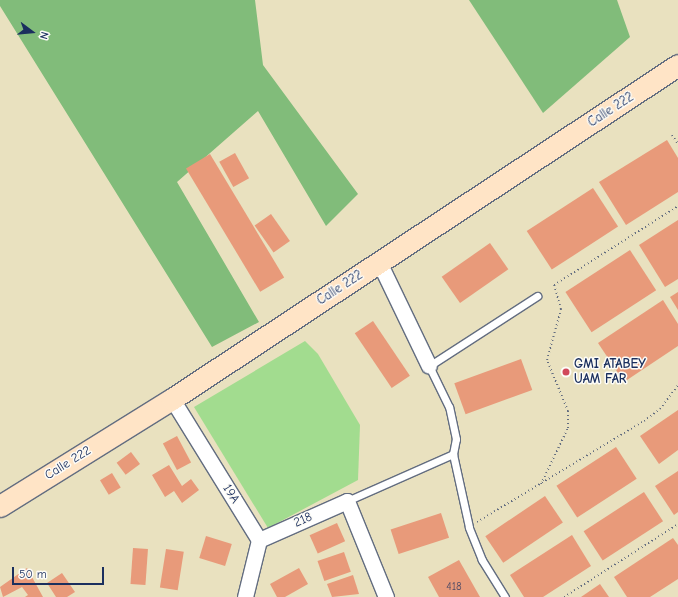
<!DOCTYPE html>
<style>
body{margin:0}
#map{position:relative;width:678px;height:597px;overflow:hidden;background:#e9e1bf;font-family:"Comic Neue",sans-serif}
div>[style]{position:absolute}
.green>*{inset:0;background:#a2dc8f}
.forest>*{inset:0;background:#81bc7a}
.building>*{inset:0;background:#e89a7a;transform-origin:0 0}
.path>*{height:2px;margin-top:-1px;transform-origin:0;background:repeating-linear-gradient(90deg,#636d80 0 1px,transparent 0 4px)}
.roads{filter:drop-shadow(1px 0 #636d80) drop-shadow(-1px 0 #636d80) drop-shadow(0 1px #636d80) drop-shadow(0 -1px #636d80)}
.service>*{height:7px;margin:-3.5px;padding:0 3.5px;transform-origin:3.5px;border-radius:3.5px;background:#fff}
.minor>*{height:15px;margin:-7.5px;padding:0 7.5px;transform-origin:7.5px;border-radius:7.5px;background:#fff}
.secondary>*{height:21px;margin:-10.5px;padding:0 10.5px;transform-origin:10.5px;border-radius:10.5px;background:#ffe4c6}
.dots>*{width:11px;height:11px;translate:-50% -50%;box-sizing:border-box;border:2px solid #fdfcf7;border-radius:50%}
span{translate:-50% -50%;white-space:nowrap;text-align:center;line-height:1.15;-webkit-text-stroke:3px #fdfcf7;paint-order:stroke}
.number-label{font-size:11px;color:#4e4a65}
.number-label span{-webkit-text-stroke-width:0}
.street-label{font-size:13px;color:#1b2f5e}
.poi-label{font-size:13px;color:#1b2f5e;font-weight:700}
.left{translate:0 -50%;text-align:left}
.north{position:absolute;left:12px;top:12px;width:40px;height:40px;-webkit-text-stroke:3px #fdfcf7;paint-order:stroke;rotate:106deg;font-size:11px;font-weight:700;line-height:16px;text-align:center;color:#1b2f5e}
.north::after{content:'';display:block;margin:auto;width:14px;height:18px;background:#1b2f5e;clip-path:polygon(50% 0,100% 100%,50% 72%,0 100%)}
.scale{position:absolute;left:12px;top:567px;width:92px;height:18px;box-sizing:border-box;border:2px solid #1b2f5e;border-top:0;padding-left:5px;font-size:12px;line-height:14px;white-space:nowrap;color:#1b2f5e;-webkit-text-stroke:3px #fdfcf7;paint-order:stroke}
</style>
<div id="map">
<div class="green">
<div style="clip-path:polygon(305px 341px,318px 354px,360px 425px,358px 480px,268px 528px,194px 407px)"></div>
</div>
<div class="forest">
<div style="clip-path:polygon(0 0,255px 0,263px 65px,358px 194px,326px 226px,258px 111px,177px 182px,259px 322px,212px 347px,0 6px)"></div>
<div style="clip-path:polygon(469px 0,617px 0,630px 37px,543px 113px)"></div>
</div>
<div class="building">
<div style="clip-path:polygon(667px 140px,678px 158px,678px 192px,626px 225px,599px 182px)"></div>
<div style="left:235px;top:153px;width:29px;height:18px;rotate:61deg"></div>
<div style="left:210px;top:154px;width:144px;height:28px;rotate:59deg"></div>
<div style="left:593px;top:188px;width:46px;height:79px;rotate:57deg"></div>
<div style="left:271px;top:214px;width:33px;height:20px;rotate:55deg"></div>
<div style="clip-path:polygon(678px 220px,678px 279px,665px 287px,639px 245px)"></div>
<div style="left:490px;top:243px;width:32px;height:59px;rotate:55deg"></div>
<div style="left:630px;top:250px;width:48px;height:77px;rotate:57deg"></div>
<div style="clip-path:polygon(678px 292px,678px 310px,670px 297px)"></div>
<div style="clip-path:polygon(663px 300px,678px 324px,678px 346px,624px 382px,598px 343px)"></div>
<div style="left:373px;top:321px;width:66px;height:22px;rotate:56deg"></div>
<div style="left:521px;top:359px;width:33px;height:71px;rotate:70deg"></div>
<div style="clip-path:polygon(678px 410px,678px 450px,659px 464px,640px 436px)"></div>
<div style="left:177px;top:436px;width:30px;height:16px;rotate:62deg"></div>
<div style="left:616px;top:447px;width:38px;height:71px;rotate:57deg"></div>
<div style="left:131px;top:452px;width:15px;height:18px;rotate:53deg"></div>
<div style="clip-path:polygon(169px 465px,182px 486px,191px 479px,199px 490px,182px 503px,174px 491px,165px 497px,152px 475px)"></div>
<div style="clip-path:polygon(678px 471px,678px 512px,674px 515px,655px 486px)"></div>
<div style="left:112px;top:473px;width:17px;height:14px;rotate:59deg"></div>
<div style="left:644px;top:492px;width:35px;height:72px;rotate:57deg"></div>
<div style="left:545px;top:496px;width:32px;height:72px;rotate:56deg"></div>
<div style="left:441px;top:513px;width:26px;height:53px;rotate:72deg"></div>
<div style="left:337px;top:523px;width:20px;height:30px;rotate:66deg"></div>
<div style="clip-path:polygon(572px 535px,591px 566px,543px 597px,524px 597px,510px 575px)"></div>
<div style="left:206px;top:536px;width:27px;height:23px;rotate:17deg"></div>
<div style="clip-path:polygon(673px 538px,678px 545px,678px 579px,650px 597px,627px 597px,614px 577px)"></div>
<div style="left:133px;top:548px;width:15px;height:36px;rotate:4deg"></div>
<div style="left:166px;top:549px;width:18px;height:39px;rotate:9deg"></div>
<div style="left:344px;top:552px;width:21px;height:28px;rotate:71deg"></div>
<div style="clip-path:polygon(459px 560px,480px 597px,439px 597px,428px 577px)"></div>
<div style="clip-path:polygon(27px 568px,43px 597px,25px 597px,28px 595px,22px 587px,3px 597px,0 587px)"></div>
<div style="clip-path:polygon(299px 568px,308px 584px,285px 597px,277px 597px,270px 584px)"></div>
<div style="clip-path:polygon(62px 573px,75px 592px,67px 597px,56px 597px,47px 583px)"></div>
<div style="clip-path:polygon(353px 575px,359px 594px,332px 597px,327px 584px)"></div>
<div style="clip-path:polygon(600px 584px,609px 597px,581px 597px)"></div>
</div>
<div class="path">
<div style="left:672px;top:135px;width:11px;rotate:56deg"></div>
<div style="left:541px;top:484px;width:62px;rotate:-64.3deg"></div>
<div style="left:568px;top:428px;width:17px;rotate:-90deg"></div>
<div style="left:568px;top:411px;width:55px;rotate:-112.4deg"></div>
<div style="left:547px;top:360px;width:53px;rotate:-74.6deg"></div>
<div style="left:561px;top:309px;width:25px;rotate:-106deg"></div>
<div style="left:554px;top:285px;width:147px;rotate:-32.5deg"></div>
<div style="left:477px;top:522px;width:195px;rotate:-31.2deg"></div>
<div style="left:644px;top:421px;width:20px;rotate:-37deg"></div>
<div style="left:660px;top:409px;width:30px;rotate:-53deg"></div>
<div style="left:564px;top:597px;width:135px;rotate:-32.6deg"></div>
</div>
<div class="roads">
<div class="service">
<div style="left:347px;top:501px;width:116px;rotate:-23.9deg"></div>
<div style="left:505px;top:597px;width:44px;rotate:-121.9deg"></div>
<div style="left:482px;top:560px;width:35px;rotate:-112deg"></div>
<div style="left:469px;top:527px;width:75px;rotate:-102.4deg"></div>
<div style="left:453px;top:454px;width:15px;rotate:-79deg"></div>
<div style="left:456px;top:439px;width:33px;rotate:-102deg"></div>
<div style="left:449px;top:407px;width:46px;rotate:-116deg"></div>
<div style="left:429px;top:366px;width:129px;rotate:-32.9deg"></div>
</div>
<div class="minor">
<div style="left:379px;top:262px;width:115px;rotate:64.3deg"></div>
<div style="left:172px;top:399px;width:166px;rotate:58.3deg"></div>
<div style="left:259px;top:540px;width:59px;rotate:103.8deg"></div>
<div style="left:259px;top:540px;width:96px;rotate:-23.9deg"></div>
<div style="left:347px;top:501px;width:104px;rotate:67.9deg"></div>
</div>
<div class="secondary">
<div style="left:0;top:506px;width:203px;rotate:-31.9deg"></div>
<div style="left:172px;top:399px;width:606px;rotate:-33.43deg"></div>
</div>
</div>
<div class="dots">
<div style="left:566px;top:372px;background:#d1495b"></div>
</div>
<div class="number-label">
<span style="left:454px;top:587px">418</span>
</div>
<div class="street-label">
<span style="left:611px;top:110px;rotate:-33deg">Calle 222</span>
<span style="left:340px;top:288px;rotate:-33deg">Calle 222</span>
<span style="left:68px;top:463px;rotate:-32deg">Calle 222</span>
<span style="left:231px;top:494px;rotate:58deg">19A</span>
<span style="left:303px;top:520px;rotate:-24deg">218</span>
</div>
<div class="poi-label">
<span class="left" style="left:574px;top:372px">GMI ATABEY<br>UAM FAR</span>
</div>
<div class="north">N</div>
<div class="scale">50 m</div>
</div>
